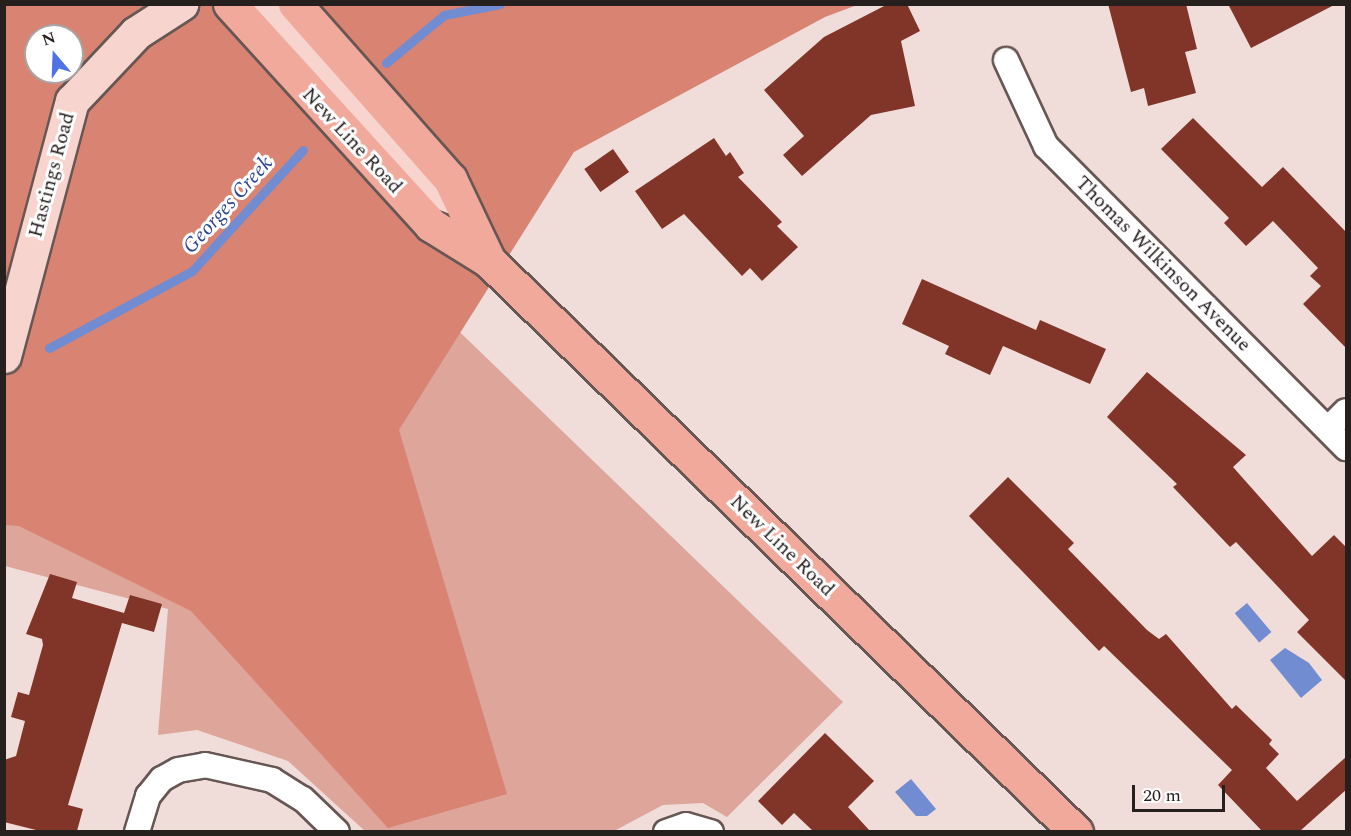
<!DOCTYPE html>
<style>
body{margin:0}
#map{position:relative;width:1351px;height:836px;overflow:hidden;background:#f0ddd9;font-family:Spectral,serif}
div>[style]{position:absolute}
.green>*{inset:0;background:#dea59a}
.forest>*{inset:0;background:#d98373}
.water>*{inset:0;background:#728cd2;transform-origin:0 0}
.stream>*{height:9px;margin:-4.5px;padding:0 4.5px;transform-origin:4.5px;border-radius:4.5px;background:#728cd2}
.building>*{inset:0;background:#813528;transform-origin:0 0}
.roads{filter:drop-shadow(2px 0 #675754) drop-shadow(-2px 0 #675754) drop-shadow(0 2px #675754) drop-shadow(0 -2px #675754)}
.street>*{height:24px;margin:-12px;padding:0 12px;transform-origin:12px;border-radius:12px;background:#fff}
.secondary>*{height:33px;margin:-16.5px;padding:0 16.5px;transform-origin:16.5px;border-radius:16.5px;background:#f8d4ce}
.primary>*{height:33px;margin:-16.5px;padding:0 16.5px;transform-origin:16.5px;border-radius:16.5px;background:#f1a99c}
span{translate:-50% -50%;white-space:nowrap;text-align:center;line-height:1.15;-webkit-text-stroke:6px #fff;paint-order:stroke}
.street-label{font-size:20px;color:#251f1e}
.water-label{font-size:21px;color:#2a4395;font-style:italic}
.frame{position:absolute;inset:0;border:6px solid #251f1e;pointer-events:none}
.north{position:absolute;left:24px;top:24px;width:60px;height:60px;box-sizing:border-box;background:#fff;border:2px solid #a8a5a5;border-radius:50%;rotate:341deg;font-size:16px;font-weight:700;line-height:24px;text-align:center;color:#251f1e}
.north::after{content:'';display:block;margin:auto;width:21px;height:27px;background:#4f73e7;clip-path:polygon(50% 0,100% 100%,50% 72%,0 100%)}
.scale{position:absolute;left:1132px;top:785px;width:93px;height:27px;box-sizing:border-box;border:3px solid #251f1e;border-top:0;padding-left:8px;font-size:18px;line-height:21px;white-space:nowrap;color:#251f1e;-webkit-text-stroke:4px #fff;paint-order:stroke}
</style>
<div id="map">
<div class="green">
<div style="clip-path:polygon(298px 176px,843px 702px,727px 817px,703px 803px,663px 805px,614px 831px,365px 831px,288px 761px,197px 730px,158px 735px,168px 609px,5px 566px,5px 523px)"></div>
</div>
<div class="forest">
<div style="clip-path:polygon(evenodd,4px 5px,857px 5px,825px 17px,574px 152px,399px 430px,507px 794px,388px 828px,191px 611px,19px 526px,5px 525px,4px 5px,36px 36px,72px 36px,72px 72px,36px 72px,36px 36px)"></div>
</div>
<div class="water">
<div style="left:1247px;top:603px;width:38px;height:16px;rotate:50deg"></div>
<div style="clip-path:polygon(1285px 648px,1309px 663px,1322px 680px,1301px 698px,1270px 660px)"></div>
<div style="clip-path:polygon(911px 779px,936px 809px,927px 816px,916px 816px,895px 792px)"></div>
</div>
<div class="stream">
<div style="left:386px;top:63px;width:75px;rotate:-39.6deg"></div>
<div style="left:444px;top:15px;width:57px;rotate:-11.1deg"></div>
<div style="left:49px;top:348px;width:162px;rotate:-28.3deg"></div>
<div style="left:192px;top:271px;width:164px;rotate:-47.5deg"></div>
</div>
<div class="building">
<div style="clip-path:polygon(888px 4px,907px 4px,920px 31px,901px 41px,915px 106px,871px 115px,802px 176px,783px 155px,804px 136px,764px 90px,824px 37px)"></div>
<div style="clip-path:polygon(1108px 4px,1186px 4px,1197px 49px,1185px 52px,1196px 93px,1148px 106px,1144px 88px,1131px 92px)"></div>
<div style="clip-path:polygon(1228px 4px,1336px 4px,1251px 48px)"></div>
<div style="clip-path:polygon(1193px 118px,1262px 187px,1283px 167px,1347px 233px,1347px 349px,1303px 304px,1321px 286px,1310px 276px,1318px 268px,1273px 221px,1246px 246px,1224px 223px,1229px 218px,1161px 149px)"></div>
<div style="clip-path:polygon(714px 138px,726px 156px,730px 152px,744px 173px,738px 177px,782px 222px,777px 226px,798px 247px,762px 281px,750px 268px,742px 276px,684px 214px,662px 229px,635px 191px)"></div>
<div style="left:613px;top:149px;width:28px;height:35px;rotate:55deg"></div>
<div style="clip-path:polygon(922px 279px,1036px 330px,1040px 320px,1106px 349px,1090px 384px,1003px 346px,990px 375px,945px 354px,949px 346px,902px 324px)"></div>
<div style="clip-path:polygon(1147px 372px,1246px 455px,1233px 467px,1312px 556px,1334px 535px,1347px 548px,1347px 682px,1297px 632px,1309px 620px,1236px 542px,1230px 547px,1173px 487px,1177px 484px,1107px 417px)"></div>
<div style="clip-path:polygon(1008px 477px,1074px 543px,1068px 549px,1147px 630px,1159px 639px,1166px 634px,1232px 709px,1236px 705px,1272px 740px,1269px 744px,1279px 754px,1266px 768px,1297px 801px,1347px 756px,1347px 789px,1300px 831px,1262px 831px,1218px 785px,1232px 770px,1104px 646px,1099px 651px,969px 516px)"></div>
<div style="clip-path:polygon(50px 574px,77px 582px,72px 598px,124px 613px,130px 595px,162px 604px,154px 632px,122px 623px,68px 805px,83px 809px,77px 831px,40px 831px,4px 822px,4px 760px,16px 756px,25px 721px,11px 717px,18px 692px,29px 695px,43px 645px,42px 639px,26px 634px)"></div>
<div style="clip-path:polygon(825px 733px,874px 781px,848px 807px,870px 831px,813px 831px,794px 813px,782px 825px,758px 801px)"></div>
</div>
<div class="roads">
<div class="street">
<div style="left:1006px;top:60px;width:95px;rotate:65.1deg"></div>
<div style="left:1046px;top:146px;width:426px;rotate:45.2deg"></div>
<div style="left:1328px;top:429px;width:25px;rotate:-45deg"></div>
<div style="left:137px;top:832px;width:38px;rotate:-73deg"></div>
<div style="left:148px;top:796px;width:22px;rotate:-51deg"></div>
<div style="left:162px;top:779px;width:18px;rotate:-29deg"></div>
<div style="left:178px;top:770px;width:27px;rotate:-10deg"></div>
<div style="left:205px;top:765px;width:69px;rotate:12.6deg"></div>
<div style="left:272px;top:780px;width:36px;rotate:32deg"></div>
<div style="left:303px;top:799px;width:47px;rotate:44.1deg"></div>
<div style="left:666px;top:832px;width:21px;rotate:-19deg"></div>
<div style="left:686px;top:825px;width:26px;rotate:16deg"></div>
</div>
<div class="secondary">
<div style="left:258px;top:4px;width:16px;rotate:38deg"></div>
<div style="left:271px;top:14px;width:243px;rotate:46.8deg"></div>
<div style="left:437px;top:191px;width:22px;rotate:21deg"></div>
<div style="left:4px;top:356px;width:264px;rotate:-75.1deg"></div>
<div style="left:72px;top:101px;width:93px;rotate:-46.7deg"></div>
<div style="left:136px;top:33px;width:54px;rotate:-32.8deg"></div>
</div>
<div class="primary">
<div style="left:230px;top:4px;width:299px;rotate:47.7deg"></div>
<div style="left:431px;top:225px;width:68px;rotate:31.8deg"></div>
<div style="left:489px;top:261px;width:819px;rotate:44.21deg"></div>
<div style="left:295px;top:4px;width:234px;rotate:48.5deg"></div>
<div style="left:450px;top:179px;width:91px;rotate:64.6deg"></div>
</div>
</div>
<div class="street-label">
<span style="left:352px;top:141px;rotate:47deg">New Line Road</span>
<span style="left:52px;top:175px;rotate:-75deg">Hastings Road</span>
<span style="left:1163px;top:264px;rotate:45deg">Thomas Wilkinson Avenue</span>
<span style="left:782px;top:546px;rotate:44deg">New Line Road</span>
</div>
<div class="water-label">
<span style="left:228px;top:205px;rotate:-48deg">Georges Creek</span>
</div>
<div class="frame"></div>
<div class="north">N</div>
<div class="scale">20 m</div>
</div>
